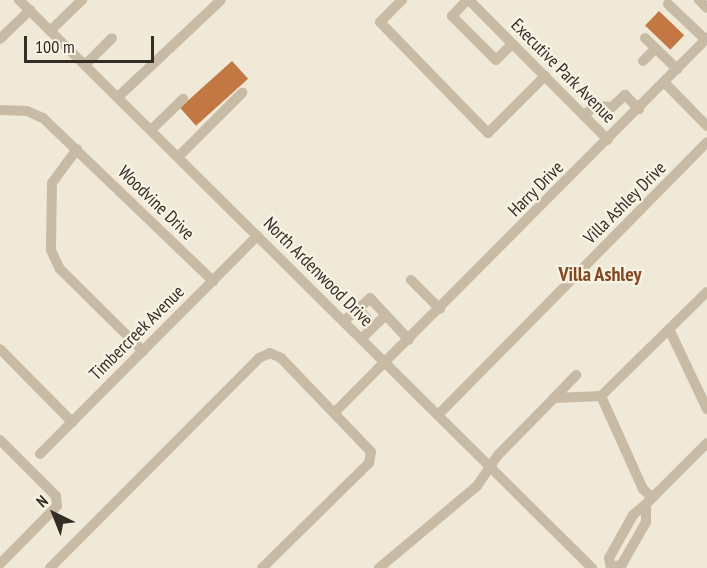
<!DOCTYPE html>
<style>
body{margin:0}
#map{position:relative;width:707px;height:568px;overflow:hidden;background:#f0e9d8;font-family:"PT Sans Narrow",sans-serif}
div>[style]{position:absolute}
.building>*{inset:0;background:#c37844;transform-origin:0 0}
.minor-tunnel>*{height:10px;margin-top:-5px;transform-origin:0;background:repeating-linear-gradient(90deg,#cac3b4 0 10px,transparent 0 15px)}
.minor>*{height:10px;margin:-5px;padding:0 5px;transform-origin:5px;border-radius:5px;background:#c8bba5}
span{translate:-50% -50%;white-space:nowrap;text-align:center;line-height:1.15;-webkit-text-stroke:4.5px #f8f3e4;paint-order:stroke}
.street-label{font-size:18px;color:#342d26}
.neighbourhood-label{font-size:20px;color:#814821;font-weight:700}
.north{position:absolute;left:24px;top:484px;width:60px;height:60px;-webkit-text-stroke:4px #f8f3e4;paint-order:stroke;rotate:317deg;font-size:16px;font-weight:700;line-height:24px;text-align:center;color:#342d26}
.north::after{content:'';display:block;margin:auto;width:21px;height:27px;background:#342d26;clip-path:polygon(50% 0,100% 100%,50% 72%,0 100%)}
.scale{position:absolute;left:24px;top:36px;width:130px;height:27px;box-sizing:border-box;border:3px solid #342d26;border-top:0;padding-left:8px;font-size:18px;line-height:21px;white-space:nowrap;color:#342d26;-webkit-text-stroke:4px #f8f3e4;paint-order:stroke}
</style>
<div id="map">
<div class="building">
<div style="left:659px;top:11px;width:35px;height:20px;rotate:44deg"></div>
<div style="left:232px;top:61px;width:24px;height:70px;rotate:48deg"></div>
</div>
<div class="minor-tunnel">
<div style="left:361px;top:312px;width:18px;rotate:47deg"></div>
</div>
<div class="minor">
<div style="left:19px;top:0;width:807px;rotate:44.75deg"></div>
<div style="left:402px;top:0;width:31px;rotate:135deg"></div>
<div style="left:380px;top:22px;width:155px;rotate:45.8deg"></div>
<div style="left:488px;top:133px;width:81px;rotate:-45deg"></div>
<div style="left:467px;top:0;width:22px;rotate:133deg"></div>
<div style="left:452px;top:16px;width:62px;rotate:45deg"></div>
<div style="left:496px;top:60px;width:23px;rotate:-45deg"></div>
<div style="left:469px;top:0;width:197px;rotate:45.2deg"></div>
<div style="left:699px;top:0;width:11px;rotate:45deg"></div>
<div style="left:668px;top:4px;width:52px;rotate:43.5deg"></div>
<div style="left:50px;top:31px;width:45px;rotate:-44.1deg"></div>
<div style="left:645px;top:38px;width:45px;rotate:44.1deg"></div>
<div style="left:0;top:39px;width:42px;rotate:-44deg"></div>
<div style="left:643px;top:61px;width:18px;rotate:-45deg"></div>
<div style="left:85px;top:65px;width:38px;rotate:-45deg"></div>
<div style="left:664px;top:82px;width:62px;rotate:45.7deg"></div>
<div style="left:118px;top:97px;width:141px;rotate:-43.3deg"></div>
<div style="left:0;top:110px;width:27px;rotate:2deg"></div>
<div style="left:27px;top:111px;width:17px;rotate:24deg"></div>
<div style="left:43px;top:118px;width:236px;rotate:43.8deg"></div>
<div style="left:584px;top:116px;width:14px;rotate:-45deg"></div>
<div style="left:594px;top:106px;width:18px;rotate:3deg"></div>
<div style="left:612px;top:107px;width:18px;rotate:-43deg"></div>
<div style="left:625px;top:95px;width:20px;rotate:45deg"></div>
<div style="left:151px;top:130px;width:45px;rotate:-44.1deg"></div>
<div style="left:77px;top:149px;width:42px;rotate:126.3deg"></div>
<div style="left:52px;top:183px;width:67px;rotate:90.9deg"></div>
<div style="left:51px;top:250px;width:21px;rotate:65deg"></div>
<div style="left:60px;top:269px;width:117px;rotate:44.7deg"></div>
<div style="left:178px;top:157px;width:91px;rotate:-45deg"></div>
<div style="left:411px;top:280px;width:41px;rotate:45deg"></div>
<div style="left:344px;top:321px;width:35px;rotate:-41deg"></div>
<div style="left:370px;top:298px;width:57px;rotate:47.1deg"></div>
<div style="left:669px;top:329px;width:89px;rotate:64.6deg"></div>
<div style="left:362px;top:338px;width:33px;rotate:-44deg"></div>
<div style="left:0;top:349px;width:103px;rotate:45.4deg"></div>
<div style="left:601px;top:396px;width:102px;rotate:65.7deg"></div>
<div style="left:643px;top:489px;width:13px;rotate:42deg"></div>
<div style="left:554px;top:398px;width:32px;rotate:-46deg"></div>
<div style="left:335px;top:412px;width:528px;rotate:-45.15deg"></div>
<div style="left:438px;top:415px;width:383px;rotate:-45.4deg"></div>
<div style="left:0;top:440px;width:79px;rotate:45deg"></div>
<div style="left:56px;top:496px;width:10px;rotate:84deg"></div>
<div style="left:57px;top:506px;width:81px;rotate:134.5deg"></div>
<div style="left:40px;top:454px;width:308px;rotate:-45.1deg"></div>
<div style="left:648px;top:502px;width:83px;rotate:-45deg"></div>
<div style="left:50px;top:568px;width:296px;rotate:-45.1deg"></div>
<div style="left:259px;top:358px;width:12px;rotate:-24deg"></div>
<div style="left:270px;top:353px;width:12px;rotate:24deg"></div>
<div style="left:281px;top:358px;width:130px;rotate:46.2deg"></div>
<div style="left:371px;top:452px;width:11px;rotate:100deg"></div>
<div style="left:369px;top:463px;width:150px;rotate:135.5deg"></div>
<div style="left:379px;top:568px;width:128px;rotate:-39.9deg"></div>
<div style="left:477px;top:486px;width:37px;rotate:-56deg"></div>
<div style="left:498px;top:455px;width:80px;rotate:-45.5deg"></div>
<div style="left:554px;top:398px;width:47px;rotate:-2.4deg"></div>
<div style="left:601px;top:396px;width:148px;rotate:-44.5deg"></div>
<div style="left:611px;top:568px;width:10px;rotate:-101deg"></div>
<div style="left:609px;top:558px;width:49px;rotate:-60.8deg"></div>
<div style="left:633px;top:515px;width:17px;rotate:-40deg"></div>
<div style="left:646px;top:504px;width:18px;rotate:90deg"></div>
<div style="left:646px;top:522px;width:48px;rotate:119.7deg"></div>
<div style="left:622px;top:564px;width:11px;rotate:158deg"></div>
</div>
<div class="street-label">
<span style="left:563px;top:71px;rotate:45deg">Executive Park Avenue</span>
<span style="left:536px;top:189px;rotate:-45deg">Harry Drive</span>
<span style="left:156px;top:203px;rotate:44deg">Woodvine Drive</span>
<span style="left:625px;top:203px;rotate:-45deg">Villa Ashley Drive</span>
<span style="left:318px;top:272px;rotate:45deg">North Ardenwood Drive</span>
<span style="left:137px;top:333px;rotate:-45deg">Timbercreek Avenue</span>
</div>
<div class="neighbourhood-label">
<span style="left:600px;top:274px">Villa Ashley</span>
</div>
<div class="north">N</div>
<div class="scale">100 m</div>
</div>
